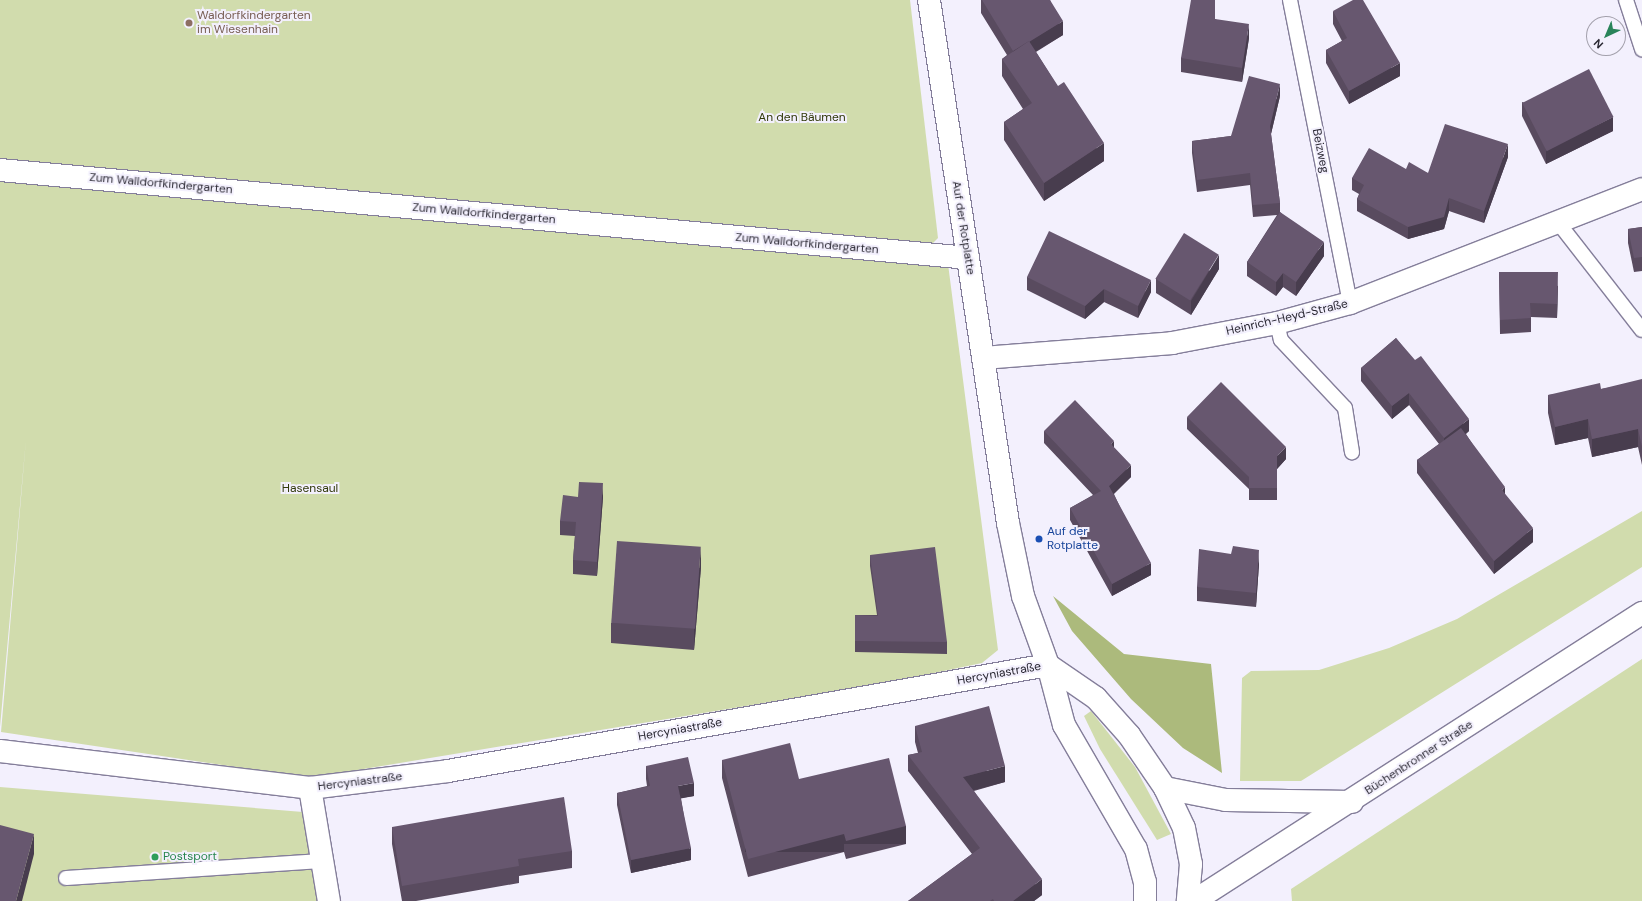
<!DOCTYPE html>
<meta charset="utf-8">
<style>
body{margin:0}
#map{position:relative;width:1642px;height:901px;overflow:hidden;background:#f3f0fd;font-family:"DM Sans",sans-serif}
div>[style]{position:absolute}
.green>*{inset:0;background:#d1dcad}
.forest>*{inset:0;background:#acba7c}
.roads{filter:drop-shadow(1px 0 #847e9a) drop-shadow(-1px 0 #847e9a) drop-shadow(0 1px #847e9a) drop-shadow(0 -1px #847e9a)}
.lane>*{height:14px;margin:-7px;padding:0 7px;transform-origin:7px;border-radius:7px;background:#fff}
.street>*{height:22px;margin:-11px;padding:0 11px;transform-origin:11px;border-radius:11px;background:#fff}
.secondary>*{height:22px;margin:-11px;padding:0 11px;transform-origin:11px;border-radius:11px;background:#fff}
.wall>*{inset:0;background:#594b5f}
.shaded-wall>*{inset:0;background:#483d4e;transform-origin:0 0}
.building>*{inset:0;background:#67576f;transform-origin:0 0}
.dots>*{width:11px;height:11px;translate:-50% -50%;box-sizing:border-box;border:2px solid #f3f0fd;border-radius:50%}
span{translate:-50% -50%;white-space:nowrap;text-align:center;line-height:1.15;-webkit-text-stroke:4px #f3f0fd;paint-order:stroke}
.education-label{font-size:12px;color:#785e54}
.left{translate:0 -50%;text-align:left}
.park-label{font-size:12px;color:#323a0b}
.street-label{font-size:12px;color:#2a2833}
.transit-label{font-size:12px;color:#164399}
.leisure-label{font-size:12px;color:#27864d}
.north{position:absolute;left:1586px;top:16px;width:40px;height:40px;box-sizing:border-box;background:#f3f0fd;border:1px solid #a3a0ac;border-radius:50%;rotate:224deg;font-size:11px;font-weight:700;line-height:16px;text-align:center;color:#2a2833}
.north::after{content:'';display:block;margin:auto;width:14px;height:18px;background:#29845a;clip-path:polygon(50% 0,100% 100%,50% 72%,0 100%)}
</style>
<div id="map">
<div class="green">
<div style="clip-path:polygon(0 0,910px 0,938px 238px,928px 248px,0 164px)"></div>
<div style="clip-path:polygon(0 177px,948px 264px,998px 650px,982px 663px,891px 682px,309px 778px,1px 732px,26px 439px,0 727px)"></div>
<div style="clip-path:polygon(1642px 511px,1642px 567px,1301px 781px,1240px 781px,1242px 678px,1251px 671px,1319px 670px,1389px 648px,1457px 619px)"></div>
<div style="clip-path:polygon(1642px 659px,1642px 901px,1292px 901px,1291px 889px)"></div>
<div style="clip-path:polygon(1091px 711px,1135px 767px,1171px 834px,1157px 840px,1100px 749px,1084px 716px)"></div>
<div style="clip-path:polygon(0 787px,303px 812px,318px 901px,0 901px)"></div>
</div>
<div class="forest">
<div style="clip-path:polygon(1053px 596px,1124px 654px,1211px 664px,1222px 773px,1183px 748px,1131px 699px,1072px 631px)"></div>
</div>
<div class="roads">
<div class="lane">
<div style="left:1290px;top:0;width:309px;rotate:78.8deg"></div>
<div style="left:1626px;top:0;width:52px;rotate:71.9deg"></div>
<div style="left:1557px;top:221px;width:138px;rotate:52.1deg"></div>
<div style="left:1277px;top:323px;width:17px;rotate:77deg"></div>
<div style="left:1281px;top:340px;width:93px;rotate:46.7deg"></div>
<div style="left:1345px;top:408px;width:45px;rotate:81deg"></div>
<div style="left:66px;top:878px;width:256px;rotate:-3.8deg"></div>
</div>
<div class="street">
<div style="left:0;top:170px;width:972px;rotate:5.19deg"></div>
<div style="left:983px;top:358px;width:190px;rotate:-4.5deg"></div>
<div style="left:1172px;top:343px;width:107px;rotate:-10.8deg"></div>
<div style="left:1277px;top:323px;width:76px;rotate:-15.3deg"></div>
<div style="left:1350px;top:303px;width:313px;rotate:-21.3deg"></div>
<div style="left:0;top:751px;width:312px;rotate:6.8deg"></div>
<div style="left:310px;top:788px;width:139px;rotate:-7deg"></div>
<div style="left:448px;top:771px;width:609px;rotate:-10.02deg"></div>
<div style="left:310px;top:788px;width:115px;rotate:80.5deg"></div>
</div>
<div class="secondary">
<div style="left:929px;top:0;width:529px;rotate:81.41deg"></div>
<div style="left:1008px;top:523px;width:75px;rotate:78.4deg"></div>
<div style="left:1023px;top:596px;width:73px;rotate:70.1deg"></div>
<div style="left:1048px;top:665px;width:62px;rotate:75.1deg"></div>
<div style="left:1064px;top:725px;width:143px;rotate:59.9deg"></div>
<div style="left:1136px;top:849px;width:34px;rotate:75deg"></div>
<div style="left:1145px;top:882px;width:19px;rotate:90deg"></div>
<div style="left:1048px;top:665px;width:58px;rotate:34.5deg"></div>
<div style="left:1096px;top:698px;width:50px;rotate:48.3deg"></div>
<div style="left:1129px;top:735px;width:64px;rotate:55.8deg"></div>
<div style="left:1165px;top:788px;width:44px;rotate:64.6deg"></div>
<div style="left:1184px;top:828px;width:37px;rotate:79deg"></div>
<div style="left:1191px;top:864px;width:37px;rotate:95deg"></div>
<div style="left:1165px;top:788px;width:62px;rotate:11.1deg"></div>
<div style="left:1226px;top:800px;width:126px;rotate:0.9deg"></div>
<div style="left:1194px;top:901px;width:533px;rotate:-32.74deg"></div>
</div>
</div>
<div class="wall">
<div style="clip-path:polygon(981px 0,1050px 0,1063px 35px,1036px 52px,1104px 161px,1044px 201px,1004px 140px,1004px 122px,1023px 109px,1002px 76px,1002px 59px,1007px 55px,981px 13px)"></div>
<div style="clip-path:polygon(1333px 11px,1400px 76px,1349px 104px,1326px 63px,1326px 50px,1342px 41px,1333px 24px)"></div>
<div style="clip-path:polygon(1215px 19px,1249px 38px,1242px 82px,1181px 72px,1181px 58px)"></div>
<div style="clip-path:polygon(1280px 96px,1271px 134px,1280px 203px,1280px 212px,1324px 256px,1296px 296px,1283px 287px,1276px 296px,1247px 276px,1247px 262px,1277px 215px,1253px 217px,1250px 185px,1197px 192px,1192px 153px,1192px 141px,1231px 136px)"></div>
<div style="clip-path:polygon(1522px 102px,1613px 131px,1546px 164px,1522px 116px)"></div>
<div style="clip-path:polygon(1508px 157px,1484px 223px,1449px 211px,1444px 229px,1408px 239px,1357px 211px,1357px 199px,1359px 194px,1352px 190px,1352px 178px,1406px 169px,1428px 173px)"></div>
<div style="clip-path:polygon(1642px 227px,1642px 271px,1634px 272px,1628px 243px,1628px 229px)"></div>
<div style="clip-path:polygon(1219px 269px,1191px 315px,1156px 293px,1156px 279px)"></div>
<div style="clip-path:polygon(1499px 272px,1558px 286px,1557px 318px,1531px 317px,1531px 332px,1500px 334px)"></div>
<div style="clip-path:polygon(1027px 277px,1151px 292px,1138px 318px,1104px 302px,1085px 319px,1027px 290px)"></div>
<div style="clip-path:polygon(1396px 338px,1469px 431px,1466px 434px,1505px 495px,1533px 542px,1494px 574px,1417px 473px,1417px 460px,1439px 444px,1409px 405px,1392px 419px,1361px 381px,1361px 368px)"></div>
<div style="clip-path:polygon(1642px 382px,1642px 465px,1638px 447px,1592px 457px,1588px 438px,1555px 445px,1548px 413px,1548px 395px,1601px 389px)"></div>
<div style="clip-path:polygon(1187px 417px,1286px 459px,1277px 469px,1277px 500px,1249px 500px,1249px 489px,1187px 429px)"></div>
<div style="clip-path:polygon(1044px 431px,1114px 448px,1131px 477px,1114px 494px,1151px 575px,1112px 596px,1070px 520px,1070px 508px,1093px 495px,1044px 443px)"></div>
<div style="clip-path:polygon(578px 497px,603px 497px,597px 576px,573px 574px,573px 560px,575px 536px,560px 535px,560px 521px)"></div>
<div style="clip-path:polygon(870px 555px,947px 642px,947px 654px,855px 652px,855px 615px,877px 615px,870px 566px)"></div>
<div style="clip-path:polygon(1259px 564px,1256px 607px,1197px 601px,1197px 587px)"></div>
<div style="clip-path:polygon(701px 567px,694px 650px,611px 643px,611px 623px)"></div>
<div style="clip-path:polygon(915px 726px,1005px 782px,974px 791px,1042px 895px,1034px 901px,908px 901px,972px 854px,908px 771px,908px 755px,918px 753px,915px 742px)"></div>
<div style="clip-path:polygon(722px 760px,799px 779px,906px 844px,846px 859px,844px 852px,748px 877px,722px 778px)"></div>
<div style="clip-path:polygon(646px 766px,694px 796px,681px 798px,691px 860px,631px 873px,617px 805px,617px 793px,647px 786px,646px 779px)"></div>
<div style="clip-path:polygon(392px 827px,572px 851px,572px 868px,519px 876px,519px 883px,416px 901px,402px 901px,392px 844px)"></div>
</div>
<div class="shaded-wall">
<div style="clip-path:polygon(1063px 21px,1063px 35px,1013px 65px,1013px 51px)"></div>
<div style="clip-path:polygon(1249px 24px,1249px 38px,1242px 82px,1242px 68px)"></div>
<div style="clip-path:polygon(1400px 63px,1400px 76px,1349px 104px,1349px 91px)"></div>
<div style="clip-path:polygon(1280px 84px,1280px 96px,1270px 138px,1270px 126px)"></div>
<div style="clip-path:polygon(1613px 117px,1613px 131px,1546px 164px,1546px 150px)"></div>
<div style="clip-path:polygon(1104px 143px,1104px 161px,1044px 201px,1044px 183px)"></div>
<div style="clip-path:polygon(1508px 144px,1508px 157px,1484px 223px,1484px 211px)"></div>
<div style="clip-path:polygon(1449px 198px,1449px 211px,1444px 229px,1408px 239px,1408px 227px)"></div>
<div style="clip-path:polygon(1324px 242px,1324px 256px,1296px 296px,1296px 282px)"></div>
<div style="clip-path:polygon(1219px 255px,1219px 269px,1191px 315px,1191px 301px)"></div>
<div style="clip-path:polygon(1558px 272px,1558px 286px,1557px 318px,1557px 304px)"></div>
<div style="clip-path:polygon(1283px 273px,1283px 287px,1276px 296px,1276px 282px)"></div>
<div style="clip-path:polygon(1151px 280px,1151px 292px,1138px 318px,1138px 306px)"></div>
<div style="clip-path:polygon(1104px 289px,1104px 302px,1085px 319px,1085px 306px)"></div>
<div style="clip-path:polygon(1409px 393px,1409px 405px,1392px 419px,1392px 406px)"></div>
<div style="clip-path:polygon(1469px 419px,1469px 431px,1444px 450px,1444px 438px)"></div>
<div style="clip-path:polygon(1588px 419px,1588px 438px,1555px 445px,1555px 427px)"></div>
<div style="clip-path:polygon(1638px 429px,1638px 447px,1592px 457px,1592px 439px)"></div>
<div style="clip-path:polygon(1114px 441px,1114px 453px,1111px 444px)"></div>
<div style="clip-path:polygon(1286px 447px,1286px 459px,1277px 469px,1277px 500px,1277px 456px)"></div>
<div style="clip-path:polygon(1131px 465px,1131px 477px,1109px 498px,1109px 486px)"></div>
<div style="clip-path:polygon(603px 483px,603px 497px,597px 576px,597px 562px)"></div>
<div style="clip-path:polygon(1505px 487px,1505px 500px,1502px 490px)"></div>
<div style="clip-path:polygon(1533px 528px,1533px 542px,1494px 574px,1494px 561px)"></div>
<div style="clip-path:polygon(701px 547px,701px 567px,694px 650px,694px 630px)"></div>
<div style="clip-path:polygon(1259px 550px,1259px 564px,1256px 607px,1256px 593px)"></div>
<div style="clip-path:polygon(1151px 563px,1151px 575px,1112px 596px,1112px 584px)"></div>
<div style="clip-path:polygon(1005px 766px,1005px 782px,963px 793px,963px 777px)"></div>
<div style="clip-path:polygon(694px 783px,694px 796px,678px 799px,678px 786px)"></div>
<div style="left:906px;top:826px;width:18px;height:62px;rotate:90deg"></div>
<div style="clip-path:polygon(34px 834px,34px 854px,22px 901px,16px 901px)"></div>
<div style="left:844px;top:834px;width:18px;height:99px;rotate:90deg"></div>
<div style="clip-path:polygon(691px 848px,691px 860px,631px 873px,631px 860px)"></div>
<div style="clip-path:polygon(1042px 879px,1042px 895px,1034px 901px,1013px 901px)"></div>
</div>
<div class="building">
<div style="clip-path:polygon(982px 0,1050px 0,1063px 21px,1029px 42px,1029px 41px,1013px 51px)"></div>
<div style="clip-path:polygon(1191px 0,1215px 0,1215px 19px,1249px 24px,1242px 68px,1181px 58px)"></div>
<div style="clip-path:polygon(1353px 0,1363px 0,1400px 63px,1349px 91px,1326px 50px,1347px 38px,1333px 11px)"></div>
<div style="clip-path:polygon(1029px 41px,1058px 86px,1064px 82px,1104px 143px,1044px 183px,1004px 122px,1032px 103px,1002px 59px)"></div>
<div style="left:1589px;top:69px;width:54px;height:75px;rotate:63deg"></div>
<div style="clip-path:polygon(1249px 76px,1280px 84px,1270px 126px,1280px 203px,1253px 205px,1250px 173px,1197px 180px,1192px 141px,1231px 136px)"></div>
<div style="clip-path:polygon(1445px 124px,1508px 144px,1484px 211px,1449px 198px,1444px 217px,1408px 227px,1357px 199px,1364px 185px,1352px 178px,1369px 148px,1406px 169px,1409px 162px,1428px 173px)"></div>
<div style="clip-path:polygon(1280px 212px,1324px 242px,1296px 282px,1283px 273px,1276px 282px,1247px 262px)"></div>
<div style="clip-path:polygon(1642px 227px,1642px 257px,1634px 258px,1628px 229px)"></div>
<div style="clip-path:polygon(1049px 231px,1151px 280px,1138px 306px,1104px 289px,1085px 306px,1027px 277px)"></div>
<div style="left:1184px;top:233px;width:41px;height:54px;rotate:32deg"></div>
<div style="clip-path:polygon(1499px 272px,1558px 272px,1557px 304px,1530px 303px,1531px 318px,1500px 320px)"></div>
<div style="clip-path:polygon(1396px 338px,1415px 360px,1421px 356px,1469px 419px,1444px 438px,1409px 393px,1392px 406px,1361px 368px)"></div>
<div style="clip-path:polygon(1642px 379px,1642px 447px,1638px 429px,1592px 439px,1588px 419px,1555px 427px,1548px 395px,1600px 383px,1601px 389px)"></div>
<div style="clip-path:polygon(1221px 382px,1286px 447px,1277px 456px,1277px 488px,1249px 488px,1249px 477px,1187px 417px)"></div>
<div style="clip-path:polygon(1075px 400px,1114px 441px,1111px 444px,1131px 465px,1109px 486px,1151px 563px,1112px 584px,1070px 508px,1101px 491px,1044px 431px)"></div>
<div style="clip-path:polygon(1461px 428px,1505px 487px,1502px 490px,1533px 528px,1494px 561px,1417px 460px)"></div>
<div style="clip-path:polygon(579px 482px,603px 483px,597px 562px,573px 560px,576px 522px,560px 521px,563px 495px,578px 497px)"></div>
<div style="left:617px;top:541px;width:84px;height:82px;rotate:4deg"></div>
<div style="clip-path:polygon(1233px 546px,1259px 550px,1256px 593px,1197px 587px,1199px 549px,1231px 554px)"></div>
<div style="clip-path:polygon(935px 547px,947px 642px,855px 641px,855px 615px,878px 616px,870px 555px)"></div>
<div style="clip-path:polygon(989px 706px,1005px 766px,963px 777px,1042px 879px,1013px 901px,994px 901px,993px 899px,990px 901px,908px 901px,980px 848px,908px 755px,922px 752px,915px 726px)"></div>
<div style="clip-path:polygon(790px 743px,799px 779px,889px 758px,906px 826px,846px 841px,844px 834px,748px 859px,722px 760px)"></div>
<div style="clip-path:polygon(688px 757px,694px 783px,678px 786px,691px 848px,631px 860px,617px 793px,650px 786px,646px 766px)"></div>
<div style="clip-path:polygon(564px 797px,572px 851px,518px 859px,519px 866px,402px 886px,392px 827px)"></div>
<div style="clip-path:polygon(0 825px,34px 834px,16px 901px,0 901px)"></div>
</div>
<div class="dots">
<div style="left:189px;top:23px;background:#8d6e63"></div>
<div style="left:1039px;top:539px;background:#1a4fb4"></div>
<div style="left:155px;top:857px;background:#2e9e5b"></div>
</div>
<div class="education-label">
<span class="left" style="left:197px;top:23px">Waldorfkindergarten<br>im Wiesenhain</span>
</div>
<div class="park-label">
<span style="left:802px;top:118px">An den Bäumen</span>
<span style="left:310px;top:489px">Hasensaul</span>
</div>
<div class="street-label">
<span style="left:1320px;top:151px;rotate:79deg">Beizweg</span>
<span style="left:161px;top:184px;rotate:5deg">Zum Walldorfkindergarten</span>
<span style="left:484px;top:214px;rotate:5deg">Zum Walldorfkindergarten</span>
<span style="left:963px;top:228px;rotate:81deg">Auf der Rotplatte</span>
<span style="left:807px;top:244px;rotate:5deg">Zum Walldorfkindergarten</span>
<span style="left:1287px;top:318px;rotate:-13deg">Heinrich-Heyd-Straße</span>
<span style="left:999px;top:674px;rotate:-10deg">Hercyniastraße</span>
<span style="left:680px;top:730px;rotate:-10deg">Hercyniastraße</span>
<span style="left:1419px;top:758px;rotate:-33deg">Büchenbronner Straße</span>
<span style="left:360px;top:782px;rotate:-7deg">Hercyniastraße</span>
</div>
<div class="transit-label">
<span class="left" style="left:1047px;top:539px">Auf der<br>Rotplatte</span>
</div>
<div class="leisure-label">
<span class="left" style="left:163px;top:857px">Postsport</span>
</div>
<div class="north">N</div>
</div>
